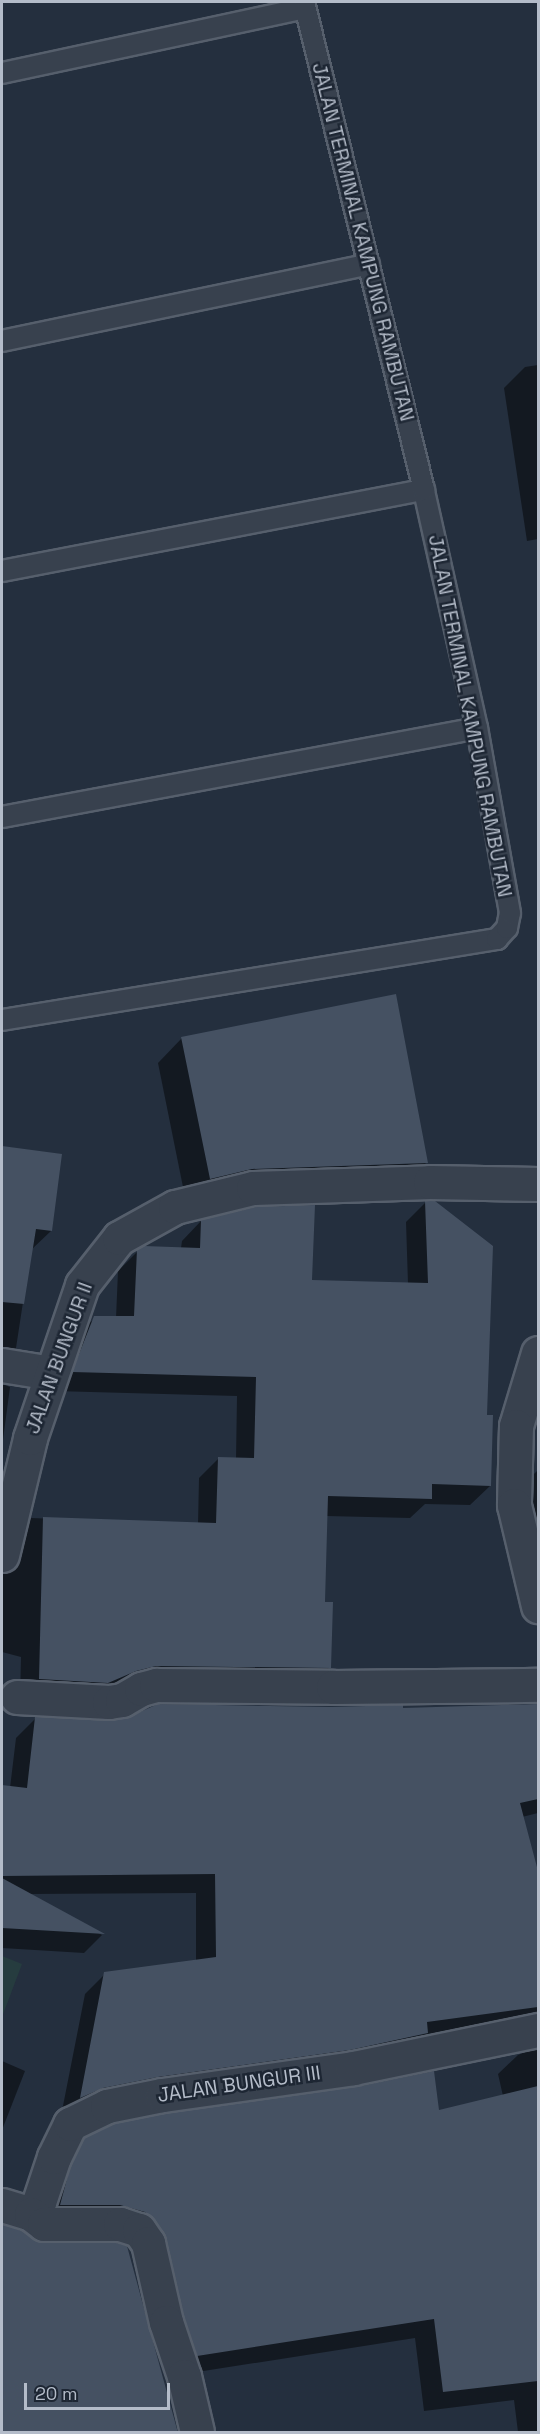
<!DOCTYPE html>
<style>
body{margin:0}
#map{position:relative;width:540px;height:2434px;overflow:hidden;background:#242f3e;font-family:"Space Grotesk",sans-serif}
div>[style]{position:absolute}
.green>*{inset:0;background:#263c3f}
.shadow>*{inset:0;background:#0007}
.building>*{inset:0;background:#455162}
.roads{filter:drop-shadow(2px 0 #565f6c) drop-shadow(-2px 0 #565f6c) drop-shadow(0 2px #565f6c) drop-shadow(0 -2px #565f6c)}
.service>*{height:20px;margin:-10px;padding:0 10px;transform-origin:10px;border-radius:10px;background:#38414e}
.minor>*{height:33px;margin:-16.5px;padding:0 16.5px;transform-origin:16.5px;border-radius:16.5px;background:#38414e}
.tertiary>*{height:33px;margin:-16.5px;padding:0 16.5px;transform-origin:16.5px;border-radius:16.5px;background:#38414e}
span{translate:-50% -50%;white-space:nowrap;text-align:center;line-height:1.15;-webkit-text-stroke:5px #1d2633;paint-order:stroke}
.street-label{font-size:20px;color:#b4bcc9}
.frame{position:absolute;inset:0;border:3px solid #b4bcc9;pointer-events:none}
.scale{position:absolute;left:24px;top:2383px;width:146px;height:27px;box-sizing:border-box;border:3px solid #b4bcc9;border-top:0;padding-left:8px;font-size:18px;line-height:21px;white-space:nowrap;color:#b4bcc9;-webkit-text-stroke:4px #1d2633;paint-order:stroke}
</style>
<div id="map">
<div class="green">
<div style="clip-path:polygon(2px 1956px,22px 1964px,2px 2017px)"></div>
</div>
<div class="shadow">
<div style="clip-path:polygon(538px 365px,538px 539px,527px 541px,504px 388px,525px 367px)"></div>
<div style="clip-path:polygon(395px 995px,426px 1163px,402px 1187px,186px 1202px,158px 1063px,182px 1038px)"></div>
<div style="clip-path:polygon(2px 1148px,60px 1155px,51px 1231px,31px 1250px,16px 1348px,2px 1363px)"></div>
<div style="clip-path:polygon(426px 1202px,486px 1416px,490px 1486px,470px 1505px,425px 1504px,410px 1518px,326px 1516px,323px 1604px,329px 1668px,310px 1687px,20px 1699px,21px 1657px,2px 1652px,2px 1572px,11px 1538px,31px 1518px,198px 1524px,199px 1478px,219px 1458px,236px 1459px,237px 1396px,54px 1391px,75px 1337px,95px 1318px,116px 1318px,118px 1271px,138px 1251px,181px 1248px,182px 1241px,201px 1221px,311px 1281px,408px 1284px,406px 1222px)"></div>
<div style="clip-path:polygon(2px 1384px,10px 1387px,2px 1447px)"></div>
<div style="clip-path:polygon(538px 1470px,538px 1547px,529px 1479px)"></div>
<div style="clip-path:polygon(538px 1705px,538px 1813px,522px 1817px,538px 1877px,538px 2197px,347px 2243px,353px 2275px,538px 2252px,538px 2432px,518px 2432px,514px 2400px,424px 2411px,415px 2338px,178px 2375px,135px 2239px,41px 2224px,65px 2159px,85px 2139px,438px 2111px,503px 2096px,498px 2074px,518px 2055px,537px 2047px,533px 2038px,61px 2116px,85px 1994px,105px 1974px,196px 1961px,196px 1893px,28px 1894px,102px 1935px,84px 1953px,2px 1948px,2px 1787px,10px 1788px,16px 1738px,36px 1718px,112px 1722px)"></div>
<div style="clip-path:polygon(2px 2061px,25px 2071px,2px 2130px)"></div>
<div style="clip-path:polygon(2px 2226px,22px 2232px,176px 2432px,2px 2432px)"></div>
</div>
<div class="building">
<div style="clip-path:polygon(396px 994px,428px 1163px,252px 1169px,210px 1179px,181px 1037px)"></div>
<div style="clip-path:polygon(2px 1146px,62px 1154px,52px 1231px,36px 1229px,24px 1304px,2px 1302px)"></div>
<div style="clip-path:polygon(425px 1201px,435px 1201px,493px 1246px,487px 1415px,493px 1415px,491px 1486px,432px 1484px,432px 1499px,328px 1496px,325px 1602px,333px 1602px,331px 1668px,156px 1666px,136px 1671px,108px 1683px,39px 1679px,43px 1517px,216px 1523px,218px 1457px,254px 1458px,256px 1377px,72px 1372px,94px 1316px,134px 1316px,137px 1249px,144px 1246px,200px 1248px,201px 1220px,256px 1207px,315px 1205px,312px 1280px,428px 1283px)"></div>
<div style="clip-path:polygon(158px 1704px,330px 1707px,403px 1705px,403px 1708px,538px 1704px,538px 1799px,520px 1803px,538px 1871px,538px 2007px,427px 2022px,428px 2033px,350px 2050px,158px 2077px,103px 2088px,80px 2098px,104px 1972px,216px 1957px,215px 1874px,2px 1876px,2px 1785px,27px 1788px,35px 1717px,112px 1721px,131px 1716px)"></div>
<div style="clip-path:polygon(2px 1878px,105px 1934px,2px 1928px)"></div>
<div style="clip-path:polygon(434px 2071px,439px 2110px,538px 2086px,538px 2381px,443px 2392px,434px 2319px,197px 2356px,184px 2317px,166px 2239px,154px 2219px,145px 2212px,120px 2205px,60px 2205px,71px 2164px,84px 2138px,113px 2124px,165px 2113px,356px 2087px)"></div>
<div style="clip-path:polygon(2px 2224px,22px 2231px,43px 2243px,117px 2243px,127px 2246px,178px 2433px,2px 2433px)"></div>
</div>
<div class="roads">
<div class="service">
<div style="left:2px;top:73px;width:310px;rotate:-12.1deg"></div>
<div style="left:2px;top:341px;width:375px;rotate:-11.8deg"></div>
<div style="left:2px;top:571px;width:430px;rotate:-10.9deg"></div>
<div style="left:2px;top:817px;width:483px;rotate:-10.6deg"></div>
<div style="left:2px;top:1020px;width:502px;rotate:-9.29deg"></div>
<div style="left:497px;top:939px;width:15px;rotate:-48deg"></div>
<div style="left:507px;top:928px;width:15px;rotate:-79deg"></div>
<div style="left:510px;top:913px;width:188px;rotate:-100.1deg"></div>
<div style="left:477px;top:728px;width:244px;rotate:-102.6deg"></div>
<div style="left:424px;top:490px;width:503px;rotate:-103.82deg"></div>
</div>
<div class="minor">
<div style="left:2px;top:1365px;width:50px;rotate:9.3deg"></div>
<div style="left:2px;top:1555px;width:120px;rotate:-76.5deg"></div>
<div style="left:30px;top:1438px;width:162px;rotate:-71.2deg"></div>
<div style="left:82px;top:1285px;width:60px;rotate:-51.8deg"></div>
<div style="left:119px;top:1238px;width:64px;rotate:-29deg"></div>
<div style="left:175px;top:1207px;width:80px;rotate:-13.7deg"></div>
<div style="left:253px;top:1188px;width:177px;rotate:-1.9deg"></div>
<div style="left:430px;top:1182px;width:108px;rotate:1.1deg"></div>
<div style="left:17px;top:1697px;width:92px;rotate:3.1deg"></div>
<div style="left:109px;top:1702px;width:13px;rotate:-9deg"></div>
<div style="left:122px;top:1700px;width:22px;rotate:-30deg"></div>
<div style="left:141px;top:1689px;width:16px;rotate:-15deg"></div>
<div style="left:156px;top:1685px;width:177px;rotate:0.6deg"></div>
<div style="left:333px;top:1687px;width:205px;rotate:-0.6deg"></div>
<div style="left:2px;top:2205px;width:30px;rotate:17deg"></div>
<div style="left:31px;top:2214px;width:14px;rotate:-56deg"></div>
<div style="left:39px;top:2202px;width:47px;rotate:-71.6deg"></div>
<div style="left:54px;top:2157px;width:37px;rotate:-64deg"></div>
<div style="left:70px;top:2124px;width:41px;rotate:-25.9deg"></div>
<div style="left:107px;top:2106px;width:56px;rotate:-11.3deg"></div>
<div style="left:162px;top:2095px;width:193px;rotate:-8deg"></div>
<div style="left:353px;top:2068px;width:189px;rotate:-11.6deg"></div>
<div style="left:31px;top:2214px;width:16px;rotate:38deg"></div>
<div style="left:44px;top:2224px;width:76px"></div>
<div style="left:120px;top:2224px;width:20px;rotate:18deg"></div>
<div style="left:139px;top:2230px;width:16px;rotate:55deg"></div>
<div style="left:148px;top:2243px;width:81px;rotate:77.2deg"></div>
<div style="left:166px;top:2322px;width:57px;rotate:71.6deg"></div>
<div style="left:184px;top:2376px;width:57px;rotate:76.9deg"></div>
</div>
<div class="tertiary">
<div style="left:538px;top:1353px;width:76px;rotate:106.8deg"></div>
<div style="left:516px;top:1426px;width:79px;rotate:91.5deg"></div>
<div style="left:514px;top:1505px;width:104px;rotate:76.6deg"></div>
</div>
</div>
<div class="street-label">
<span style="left:363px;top:242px;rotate:76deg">JALAN TERMINAL KAMPUNG RAMBUTAN</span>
<span style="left:470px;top:716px;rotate:79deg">JALAN TERMINAL KAMPUNG RAMBUTAN</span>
<span style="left:59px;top:1358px;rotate:-70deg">JALAN BUNGUR II</span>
<span style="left:239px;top:2084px;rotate:-8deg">JALAN BUNGUR III</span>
</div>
<div class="frame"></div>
<div class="scale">20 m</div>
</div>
